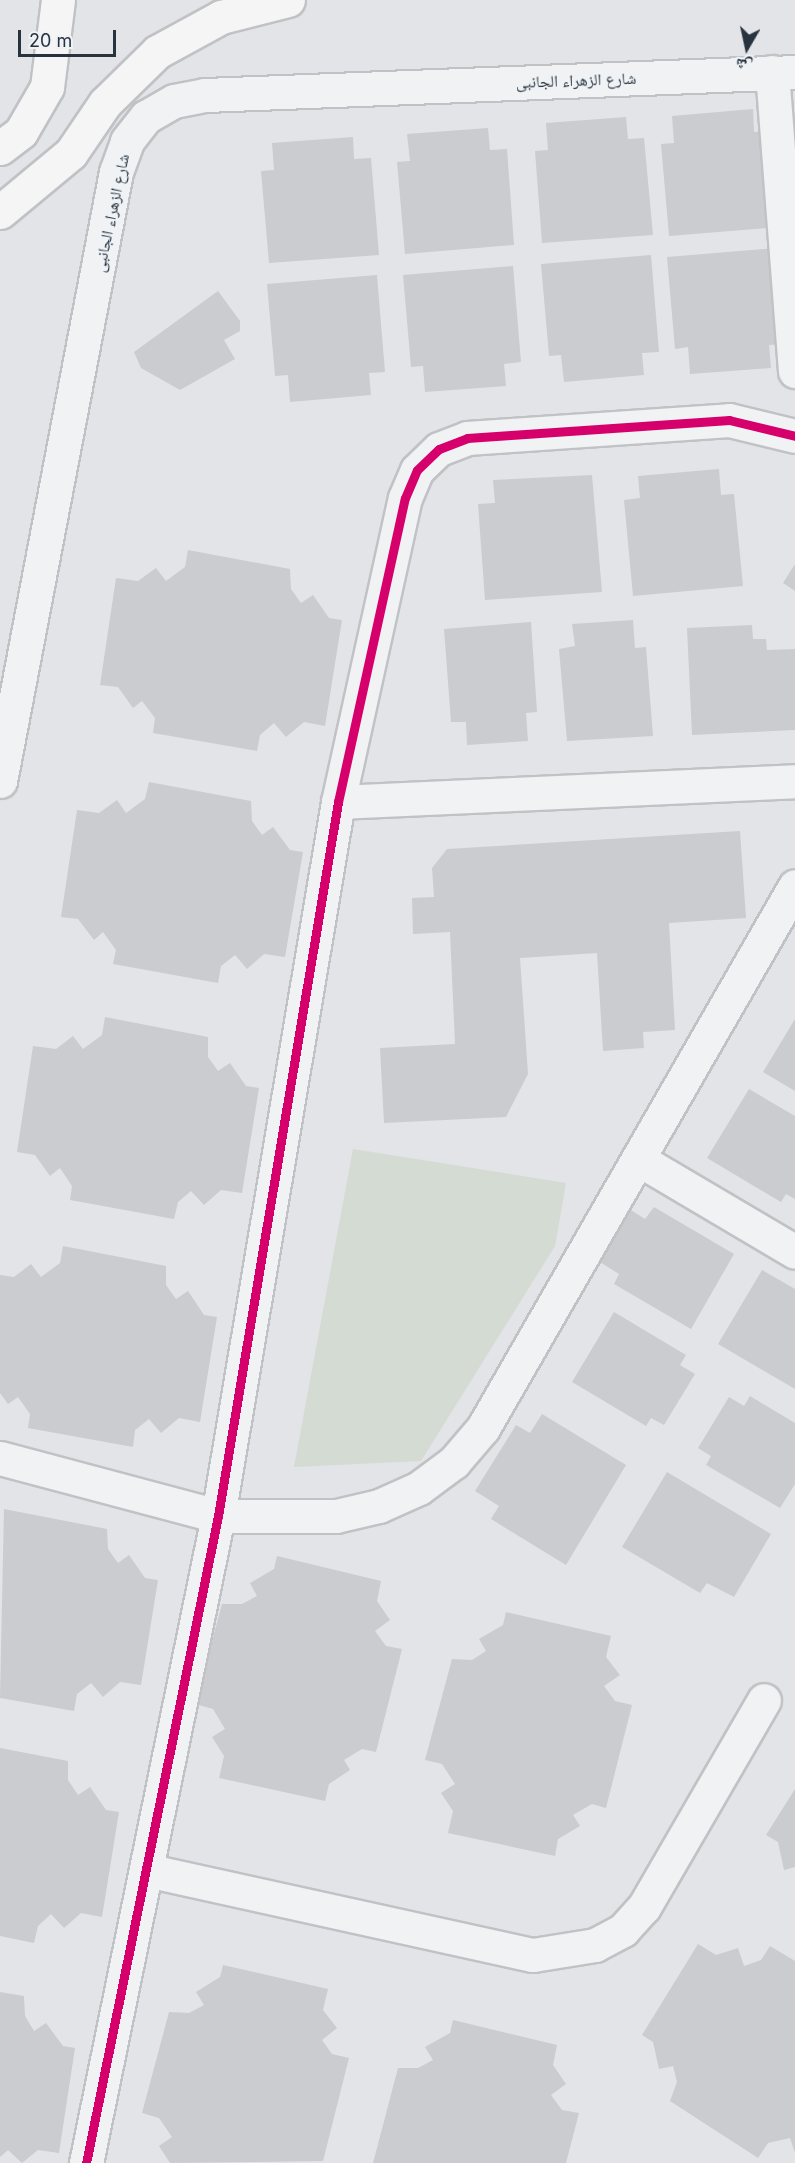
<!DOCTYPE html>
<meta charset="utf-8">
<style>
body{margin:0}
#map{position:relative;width:795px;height:2163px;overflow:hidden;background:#e2e4e7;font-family:Inter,"Noto Naskh Arabic",sans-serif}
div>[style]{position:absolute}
.green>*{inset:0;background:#d3dbd2}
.building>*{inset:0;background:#cacccf}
.roads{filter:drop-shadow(2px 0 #c0c2c5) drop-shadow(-2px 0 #c0c2c5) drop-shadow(0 2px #c0c2c5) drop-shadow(0 -2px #c0c2c5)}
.minor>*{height:33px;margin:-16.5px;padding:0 16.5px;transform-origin:16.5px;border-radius:16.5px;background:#f1f2f3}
.highway>*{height:33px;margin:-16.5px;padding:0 16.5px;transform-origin:16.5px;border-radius:16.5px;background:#f5f5f6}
.cycleway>*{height:9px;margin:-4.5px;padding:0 4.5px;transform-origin:4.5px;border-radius:4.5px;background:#d6006c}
span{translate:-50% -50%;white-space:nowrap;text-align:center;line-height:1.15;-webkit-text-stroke:4.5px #eff3f6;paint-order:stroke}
.street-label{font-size:16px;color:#283340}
.north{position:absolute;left:717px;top:18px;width:60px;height:60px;-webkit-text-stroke:4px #eff3f6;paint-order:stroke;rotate:189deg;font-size:16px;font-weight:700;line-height:24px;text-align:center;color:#283340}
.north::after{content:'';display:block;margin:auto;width:21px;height:27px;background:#283340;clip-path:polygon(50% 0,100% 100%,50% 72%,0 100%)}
.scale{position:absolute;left:18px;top:30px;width:98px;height:27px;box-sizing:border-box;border:3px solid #283340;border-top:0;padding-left:8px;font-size:18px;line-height:21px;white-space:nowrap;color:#283340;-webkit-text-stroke:4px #eff3f6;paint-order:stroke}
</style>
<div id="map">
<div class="green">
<div style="clip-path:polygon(353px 1149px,566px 1183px,555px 1246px,421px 1461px,294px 1467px)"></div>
</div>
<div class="building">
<div style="clip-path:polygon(753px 109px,754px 132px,771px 131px,779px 227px,669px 236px,661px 144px,674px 143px,672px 116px)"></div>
<div style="clip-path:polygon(626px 117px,628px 139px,644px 138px,653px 235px,542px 243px,535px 151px,548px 150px,546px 123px)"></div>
<div style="clip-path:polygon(488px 128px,490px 150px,507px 149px,514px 245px,405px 254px,397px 162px,410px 161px,407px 134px)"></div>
<div style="clip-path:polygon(353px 137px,354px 159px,371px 158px,379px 255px,269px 263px,261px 171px,274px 170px,272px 143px)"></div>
<div style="clip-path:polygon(777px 248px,785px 344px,769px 345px,771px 368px,690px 374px,688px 347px,675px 349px,667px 257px)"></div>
<div style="clip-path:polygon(651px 255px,659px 352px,642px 353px,644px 375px,564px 382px,561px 355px,549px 356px,541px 264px)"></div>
<div style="clip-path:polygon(513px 266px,521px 362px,504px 364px,506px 386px,425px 392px,423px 366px,411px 367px,403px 275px)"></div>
<div style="clip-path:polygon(377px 275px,385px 372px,369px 373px,371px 395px,290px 402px,288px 375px,275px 376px,267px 284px)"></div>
<div style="clip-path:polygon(218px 291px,240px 321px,240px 331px,224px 340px,235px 359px,180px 390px,141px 368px,134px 352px)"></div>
<div style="clip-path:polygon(719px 469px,721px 495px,734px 494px,743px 586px,633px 596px,624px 500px,640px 498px,638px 476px)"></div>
<div style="clip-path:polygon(592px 475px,602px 592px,485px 600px,478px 504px,495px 503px,493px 480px)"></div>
<div style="clip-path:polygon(188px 550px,290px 569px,291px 589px,301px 603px,313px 595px,329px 618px,342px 620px,325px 726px,304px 722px,286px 737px,274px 723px,260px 735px,257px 751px,153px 733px,155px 718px,142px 701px,133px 708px,118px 687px,100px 685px,116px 578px,138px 581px,156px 568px,166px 581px,185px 567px)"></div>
<div style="clip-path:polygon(795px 564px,795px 591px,783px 583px)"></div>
<div style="clip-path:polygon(633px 620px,635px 648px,646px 647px,653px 736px,567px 741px,559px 649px,575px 646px,572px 624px)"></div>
<div style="clip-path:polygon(531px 622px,537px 712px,526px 713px,528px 741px,467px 745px,466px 722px,451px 722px,444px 629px)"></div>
<div style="clip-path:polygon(752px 625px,753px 639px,766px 639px,767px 650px,795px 649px,795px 730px,692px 735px,687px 628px)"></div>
<div style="clip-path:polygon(149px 782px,251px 801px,252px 821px,262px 835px,273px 827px,290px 850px,303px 852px,285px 957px,264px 954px,247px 969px,235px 955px,221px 966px,218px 983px,113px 964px,116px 950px,103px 932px,94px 940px,78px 919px,61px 917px,77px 810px,99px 813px,117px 800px,126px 813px,145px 799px)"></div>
<div style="clip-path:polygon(740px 831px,746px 918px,669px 923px,675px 1030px,643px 1032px,644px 1048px,603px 1051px,597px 953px,520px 958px,528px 1074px,506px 1117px,384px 1123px,380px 1048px,455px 1044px,450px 932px,413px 934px,412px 898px,434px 897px,432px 868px,447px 849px)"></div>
<div style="clip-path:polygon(105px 1017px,208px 1037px,208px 1057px,218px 1071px,230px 1063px,246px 1086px,259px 1088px,242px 1193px,221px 1190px,204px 1205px,191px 1191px,178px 1202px,174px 1219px,70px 1200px,72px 1186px,60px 1168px,50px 1176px,35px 1155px,17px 1152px,33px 1046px,56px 1049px,73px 1036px,83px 1049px,102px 1035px)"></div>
<div style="clip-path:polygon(795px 1019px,795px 1091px,763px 1072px)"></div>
<div style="clip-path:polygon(749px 1089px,795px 1116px,795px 1199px,786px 1194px,781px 1202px,707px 1158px)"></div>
<div style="clip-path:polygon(626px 1207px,645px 1219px,654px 1207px,734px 1254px,691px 1329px,614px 1284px,619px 1274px,595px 1259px)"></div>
<div style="clip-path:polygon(63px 1246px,166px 1266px,166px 1285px,176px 1299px,188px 1291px,204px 1315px,217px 1317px,200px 1422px,179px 1418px,161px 1433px,149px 1419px,135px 1430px,133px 1447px,28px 1428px,30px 1414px,18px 1397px,8px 1404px,0 1393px,0 1275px,14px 1277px,31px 1264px,41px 1277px,60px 1263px)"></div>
<div style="clip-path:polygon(762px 1270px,795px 1289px,795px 1389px,718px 1344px)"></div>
<div style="clip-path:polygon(614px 1312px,686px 1355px,680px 1365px,695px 1374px,664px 1425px,651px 1418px,646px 1426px,572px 1382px)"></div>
<div style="clip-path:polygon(750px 1396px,795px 1423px,795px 1484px,780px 1508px,706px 1465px,711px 1456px,698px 1448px,729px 1397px,744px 1406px)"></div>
<div style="clip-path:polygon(542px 1414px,626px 1465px,566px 1565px,491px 1519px,499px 1506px,475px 1491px,516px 1425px,530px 1433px)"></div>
<div style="clip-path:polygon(667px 1472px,771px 1534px,734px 1597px,707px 1583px,700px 1593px,622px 1547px)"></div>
<div style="clip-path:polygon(4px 1509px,107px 1529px,108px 1549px,118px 1563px,129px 1555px,145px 1578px,158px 1580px,141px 1685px,120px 1682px,103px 1697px,91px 1683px,77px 1694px,74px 1711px,0 1698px)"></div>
<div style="clip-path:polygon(277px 1556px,381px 1581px,377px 1601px,390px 1620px,375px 1631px,386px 1646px,402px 1649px,376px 1752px,362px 1749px,344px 1760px,350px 1770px,329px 1784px,325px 1801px,219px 1778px,224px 1756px,212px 1737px,225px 1729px,213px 1709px,195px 1704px,222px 1604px,242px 1604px,257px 1596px,250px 1583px,274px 1569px)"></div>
<div style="clip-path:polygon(506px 1612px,611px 1636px,606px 1657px,620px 1675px,604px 1686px,615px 1701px,632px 1705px,606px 1808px,592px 1804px,573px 1815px,580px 1826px,558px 1839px,555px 1856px,448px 1833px,453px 1811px,441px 1793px,455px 1784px,442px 1764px,425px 1760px,452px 1659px,472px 1660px,486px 1651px,479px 1639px,503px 1625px)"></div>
<div style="clip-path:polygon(0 1748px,68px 1761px,68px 1780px,78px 1795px,90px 1787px,106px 1810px,119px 1812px,102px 1917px,81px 1913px,64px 1928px,51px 1914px,38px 1926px,34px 1943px,0 1936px)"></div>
<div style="clip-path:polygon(795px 1789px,795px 1867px,784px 1870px,778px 1842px,766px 1835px)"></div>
<div style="clip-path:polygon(698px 1944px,716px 1955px,738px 1948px,744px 1966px,761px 1960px,770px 1946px,795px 1961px,795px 2153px,790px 2138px,768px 2143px,758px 2158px,670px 2101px,677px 2082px,673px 2066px,659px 2069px,653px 2042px,642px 2035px)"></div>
<div style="clip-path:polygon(223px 1965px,328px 1989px,323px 2010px,337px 2028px,322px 2040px,332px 2054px,349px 2058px,323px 2161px,170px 2163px,159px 2146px,172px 2137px,159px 2118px,142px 2113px,169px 2012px,189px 2013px,204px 2005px,196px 1992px,220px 1977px)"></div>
<div style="clip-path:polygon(0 1992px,24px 1996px,25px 2016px,34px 2031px,46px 2023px,63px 2046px,75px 2048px,59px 2153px,38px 2150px,22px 2163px,8px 2150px,0 2157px)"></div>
<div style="clip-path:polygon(453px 2020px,557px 2045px,553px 2065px,566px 2084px,551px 2095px,562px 2110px,579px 2113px,566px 2163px,373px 2163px,398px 2068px,418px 2068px,433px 2060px,425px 2047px,450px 2033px)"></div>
</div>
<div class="roads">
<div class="minor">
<div style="left:772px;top:72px;width:300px;rotate:85.6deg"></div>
<div style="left:0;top:781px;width:620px;rotate:-79.22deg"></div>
<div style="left:116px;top:172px;width:33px;rotate:-70deg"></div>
<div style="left:127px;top:141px;width:31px;rotate:-52deg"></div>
<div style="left:146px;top:117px;width:32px;rotate:-30deg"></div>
<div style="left:174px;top:101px;width:32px;rotate:-11deg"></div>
<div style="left:205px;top:95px;width:590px;rotate:-2.23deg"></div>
<div style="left:338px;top:802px;width:457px;rotate:-2.6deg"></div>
<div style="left:638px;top:1159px;width:182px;rotate:30.6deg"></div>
<div style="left:0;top:1458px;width:226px;rotate:14.9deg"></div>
<div style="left:218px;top:1516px;width:118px"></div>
<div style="left:336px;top:1516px;width:44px;rotate:-13.1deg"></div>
<div style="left:379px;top:1506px;width:44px;rotate:-24.2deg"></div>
<div style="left:419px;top:1488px;width:44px;rotate:-36.6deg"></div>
<div style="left:454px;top:1462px;width:45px;rotate:-49.5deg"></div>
<div style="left:483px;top:1428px;width:625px;rotate:-60.07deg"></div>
<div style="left:146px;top:1870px;width:396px;rotate:12.4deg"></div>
<div style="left:533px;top:1955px;width:63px;rotate:-9.2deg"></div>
<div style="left:595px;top:1945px;width:32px;rotate:-28deg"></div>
<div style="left:623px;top:1930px;width:31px;rotate:-48deg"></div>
<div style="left:644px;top:1907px;width:239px;rotate:-59.9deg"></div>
<div style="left:86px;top:2163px;width:660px;rotate:-78.47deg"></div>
<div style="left:218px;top:1516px;width:724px;rotate:-80.46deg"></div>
<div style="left:338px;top:802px;width:311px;rotate:-77.6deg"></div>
<div style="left:405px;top:498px;width:30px;rotate:-67deg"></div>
<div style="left:417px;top:470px;width:30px;rotate:-44deg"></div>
<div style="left:439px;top:449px;width:30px;rotate:-21deg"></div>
<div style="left:467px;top:438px;width:263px;rotate:-3.9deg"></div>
<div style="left:729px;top:420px;width:68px;rotate:13.6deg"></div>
</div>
<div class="highway">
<div style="left:0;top:148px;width:26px;rotate:-37deg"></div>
<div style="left:21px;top:132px;width:52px;rotate:-60deg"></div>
<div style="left:47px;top:87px;width:88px;rotate:-82.8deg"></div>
<div style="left:0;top:212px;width:92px;rotate:-39.7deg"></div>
<div style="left:71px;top:153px;width:60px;rotate:-55.8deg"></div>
<div style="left:105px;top:103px;width:73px;rotate:-44.4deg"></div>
<div style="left:157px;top:52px;width:73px;rotate:-28.7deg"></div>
<div style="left:221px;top:17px;width:69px;rotate:-14.2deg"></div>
</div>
</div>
<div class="cycleway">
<div style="left:86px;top:2163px;width:660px;rotate:-78.47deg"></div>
<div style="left:218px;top:1516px;width:724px;rotate:-80.46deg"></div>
<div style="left:338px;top:802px;width:311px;rotate:-77.6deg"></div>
<div style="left:405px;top:498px;width:30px;rotate:-67deg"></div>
<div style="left:417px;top:470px;width:30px;rotate:-44deg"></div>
<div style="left:439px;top:449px;width:30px;rotate:-21deg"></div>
<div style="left:467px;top:438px;width:263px;rotate:-3.9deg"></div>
<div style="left:729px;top:420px;width:68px;rotate:13.6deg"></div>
</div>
<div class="street-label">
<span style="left:576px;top:80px;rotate:-2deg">شارع الزهراء الجانبى</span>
<span style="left:111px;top:213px;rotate:-78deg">شارع الزهراء الجانبى</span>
</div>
<div class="north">ش</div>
<div class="scale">20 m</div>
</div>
